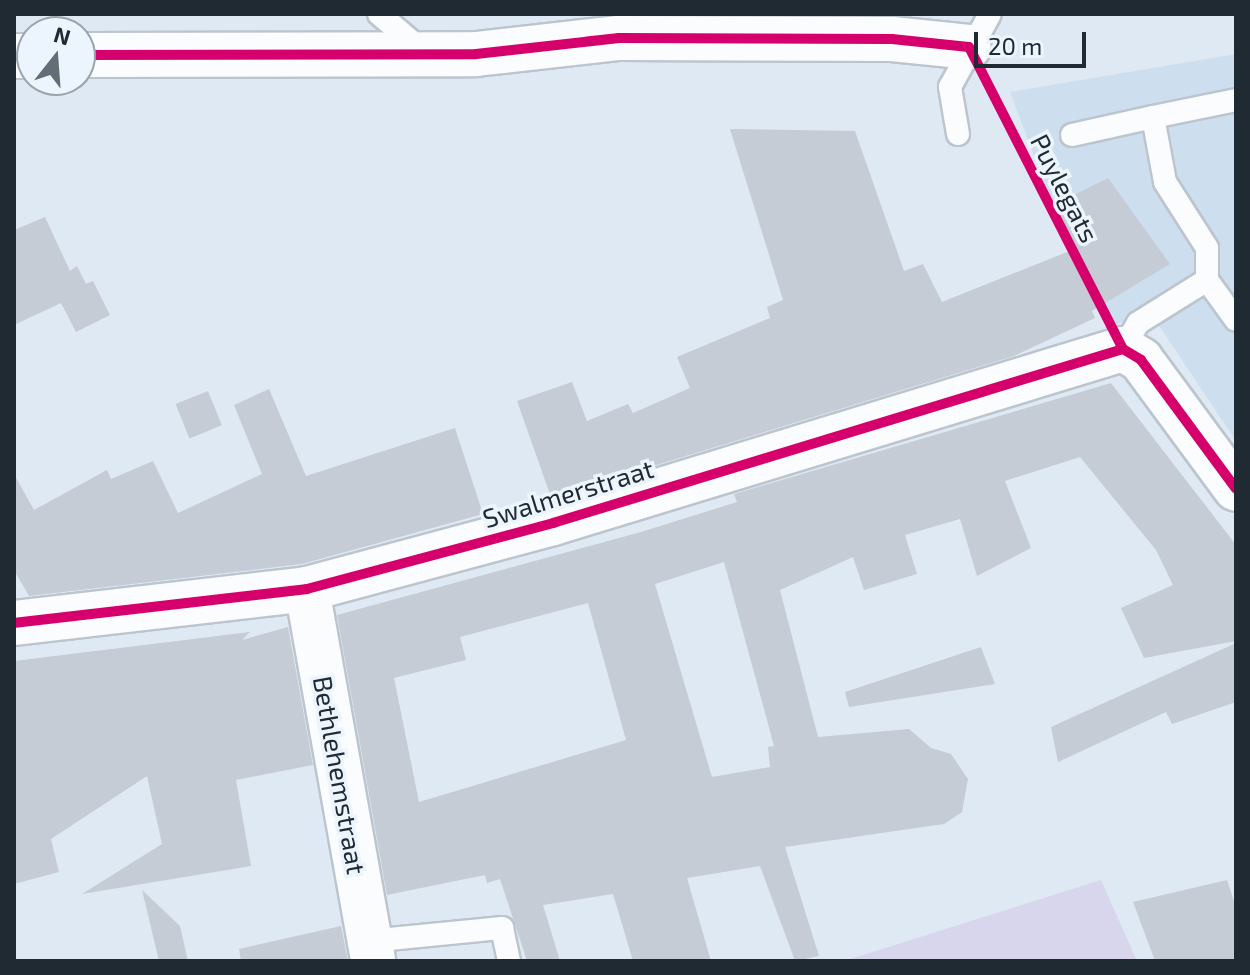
<!DOCTYPE html>
<style>
body{margin:0}
#map{position:relative;width:1250px;height:975px;overflow:hidden;background:#dee9f3;font-family:"Exo 2",sans-serif}
div>[style]{position:absolute}
.built>*{inset:0;background:#cddeee}
.green>*{inset:0;background:#d7d6ed}
.building>*{inset:0;background:#c5ccd6;transform-origin:0 0}
.roads{filter:drop-shadow(2px 0 #bcc5ce) drop-shadow(-2px 0 #bcc5ce) drop-shadow(0 2px #bcc5ce) drop-shadow(0 -2px #bcc5ce)}
.service>*{height:22px;margin:-11px;padding:0 11px;transform-origin:11px;border-radius:11px;background:#fafcfd}
.minor>*{height:44px;margin:-22px;padding:0 22px;transform-origin:22px;border-radius:22px;background:#fafcfd}
.cycleway>*{height:10px;margin:-5px;padding:0 5px;transform-origin:5px;border-radius:5px;background:#d6006c}
span{translate:-50% -50%;white-space:nowrap;text-align:center;line-height:1.15;-webkit-text-stroke:7px #ecf5fe;paint-order:stroke}
.street-label{font-size:26px;color:#202a32}
.frame{position:absolute;inset:0;border:16px solid #202a32;pointer-events:none}
.north{position:absolute;left:16px;top:16px;width:80px;height:80px;box-sizing:border-box;background:#ecf5fe;border:2px solid #9aa4ac;border-radius:50%;rotate:17deg;font-size:22px;font-weight:700;line-height:32px;text-align:center;color:#202a32}
.north::after{content:'';display:block;margin:auto;width:28px;height:36px;background:#626d76;clip-path:polygon(50% 0,100% 100%,50% 72%,0 100%)}
.scale{position:absolute;left:974px;top:32px;width:112px;height:36px;box-sizing:border-box;border:4px solid #202a32;border-top:0;padding-left:10px;font-size:24px;line-height:28px;white-space:nowrap;color:#202a32;-webkit-text-stroke:6px #ecf5fe;paint-order:stroke}
</style>
<div id="map">
<div class="built">
<div style="clip-path:polygon(1236px 54px,1236px 441px,1148px 309px,1116px 325px,1052px 203px,1010px 92px)"></div>
</div>
<div class="green">
<div style="clip-path:polygon(1101px 880px,1137px 961px,844px 961px)"></div>
</div>
<div class="building">
<div style="clip-path:polygon(730px 129px,855px 131px,904px 271px,923px 264px,942px 302px,1077px 248px,1054px 205px,1108px 178px,1170px 264px,1092px 311px,1095px 318px,1014px 356px,551px 497px,517px 401px,572px 382px,587px 421px,628px 404px,633px 413px,690px 388px,677px 357px,770px 318px,767px 307px,783px 300px)"></div>
<div style="clip-path:polygon(45px 217px,70px 271px,77px 266px,86px 284px,93px 281px,110px 315px,76px 332px,61px 303px,14px 325px,14px 230px)"></div>
<div style="clip-path:polygon(evenodd,1111px 383px,1236px 545px,1236px 641px,1144px 658px,1121px 608px,1173px 585px,1156px 550px,1080px 457px,1005px 481px,1031px 548px,977px 576px,960px 519px,905px 535px,917px 574px,864px 590px,853px 557px,780px 590px,818px 737px,909px 729px,931px 748px,951px 754px,968px 779px,962px 812px,944px 824px,785px 847px,819px 956px,795px 961px,760px 866px,687px 878px,711px 961px,633px 961px,613px 894px,543px 905px,560px 961px,527px 961px,500px 879px,487px 883px,485px 875px,387px 895px,337px 615px,641px 532px,737px 502px,734px 494px,1111px 383px,724px 562px,774px 746px,768px 747px,770px 767px,712px 777px,655px 584px,724px 562px,1111px 383px,588px 603px,626px 740px,419px 802px,394px 678px,466px 660px,460px 637px,588px 603px)"></div>
<div style="clip-path:polygon(269px 389px,306px 476px,455px 428px,483px 514px,302px 564px,29px 596px,14px 570px,14px 474px,34px 510px,107px 470px,111px 479px,153px 461px,178px 513px,262px 474px,234px 405px)"></div>
<div style="left:208px;top:391px;width:37px;height:35px;rotate:68deg"></div>
<div style="clip-path:polygon(288px 627px,313px 765px,236px 780px,251px 866px,82px 894px,162px 844px,147px 776px,51px 839px,59px 872px,14px 884px,14px 661px,250px 632px,242px 640px)"></div>
<div style="clip-path:polygon(1236px 643px,1236px 702px,1172px 724px,1166px 712px,1058px 762px,1051px 727px)"></div>
<div style="clip-path:polygon(981px 647px,995px 684px,849px 707px,845px 692px)"></div>
<div style="clip-path:polygon(1227px 880px,1236px 908px,1236px 961px,1155px 961px,1133px 902px)"></div>
<div style="clip-path:polygon(142px 890px,180px 926px,188px 961px,159px 961px)"></div>
<div style="clip-path:polygon(341px 926px,348px 961px,241px 961px,239px 949px)"></div>
</div>
<div class="roads">
<div class="service">
<div style="left:379px;top:14px;width:59px;rotate:40.2deg"></div>
<div style="left:1153px;top:117px;width:85px;rotate:-11.6deg"></div>
<div style="left:958px;top:134px;width:48px;rotate:-99.7deg"></div>
<div style="left:950px;top:87px;width:83px;rotate:-61.3deg"></div>
<div style="left:1072px;top:135px;width:83px;rotate:-12.5deg"></div>
<div style="left:1153px;top:117px;width:66px;rotate:79.5deg"></div>
<div style="left:1165px;top:182px;width:78px;rotate:57.5deg"></div>
<div style="left:1207px;top:248px;width:32px;rotate:90deg"></div>
<div style="left:1123px;top:349px;width:30px;rotate:-60deg"></div>
<div style="left:1138px;top:323px;width:81px;rotate:-31.9deg"></div>
<div style="left:1207px;top:280px;width:49px;rotate:54.1deg"></div>
<div style="left:369px;top:941px;width:134px;rotate:-5.6deg"></div>
<div style="left:502px;top:928px;width:34px;rotate:78deg"></div>
</div>
<div class="minor">
<div style="left:80px;top:55px;width:396px;rotate:-0.1deg"></div>
<div style="left:476px;top:54px;width:144px;rotate:-6.4deg"></div>
<div style="left:619px;top:38px;width:273px;rotate:0.2deg"></div>
<div style="left:892px;top:39px;width:77px;rotate:5.9deg"></div>
<div style="left:14px;top:56px;width:18px"></div>
<div style="left:307px;top:589px;width:378px;rotate:79.9deg"></div>
<div style="left:14px;top:623px;width:295px;rotate:-6.6deg"></div>
<div style="left:307px;top:589px;width:255px;rotate:-15deg"></div>
<div style="left:553px;top:523px;width:596px;rotate:-16.98deg"></div>
<div style="left:1123px;top:349px;width:21px;rotate:31deg"></div>
<div style="left:1141px;top:360px;width:160px;rotate:53.6deg"></div>
</div>
</div>
<div class="cycleway">
<div style="left:80px;top:55px;width:396px;rotate:-0.1deg"></div>
<div style="left:476px;top:54px;width:144px;rotate:-6.4deg"></div>
<div style="left:619px;top:38px;width:273px;rotate:0.2deg"></div>
<div style="left:892px;top:39px;width:77px;rotate:5.9deg"></div>
<div style="left:969px;top:47px;width:339px;rotate:63deg"></div>
<div style="left:1123px;top:349px;width:21px;rotate:31deg"></div>
<div style="left:1141px;top:360px;width:160px;rotate:53.6deg"></div>
<div style="left:14px;top:623px;width:295px;rotate:-6.6deg"></div>
<div style="left:307px;top:589px;width:255px;rotate:-15deg"></div>
<div style="left:553px;top:523px;width:596px;rotate:-16.98deg"></div>
</div>
<div class="street-label">
<span style="left:1065px;top:188px;rotate:63deg">Puylegats</span>
<span style="left:568px;top:493px;rotate:-17deg">Swalmerstraat</span>
<span style="left:340px;top:775px;rotate:80deg">Bethlehemstraat</span>
</div>
<div class="frame"></div>
<div class="north">N</div>
<div class="scale">20 m</div>
</div>
